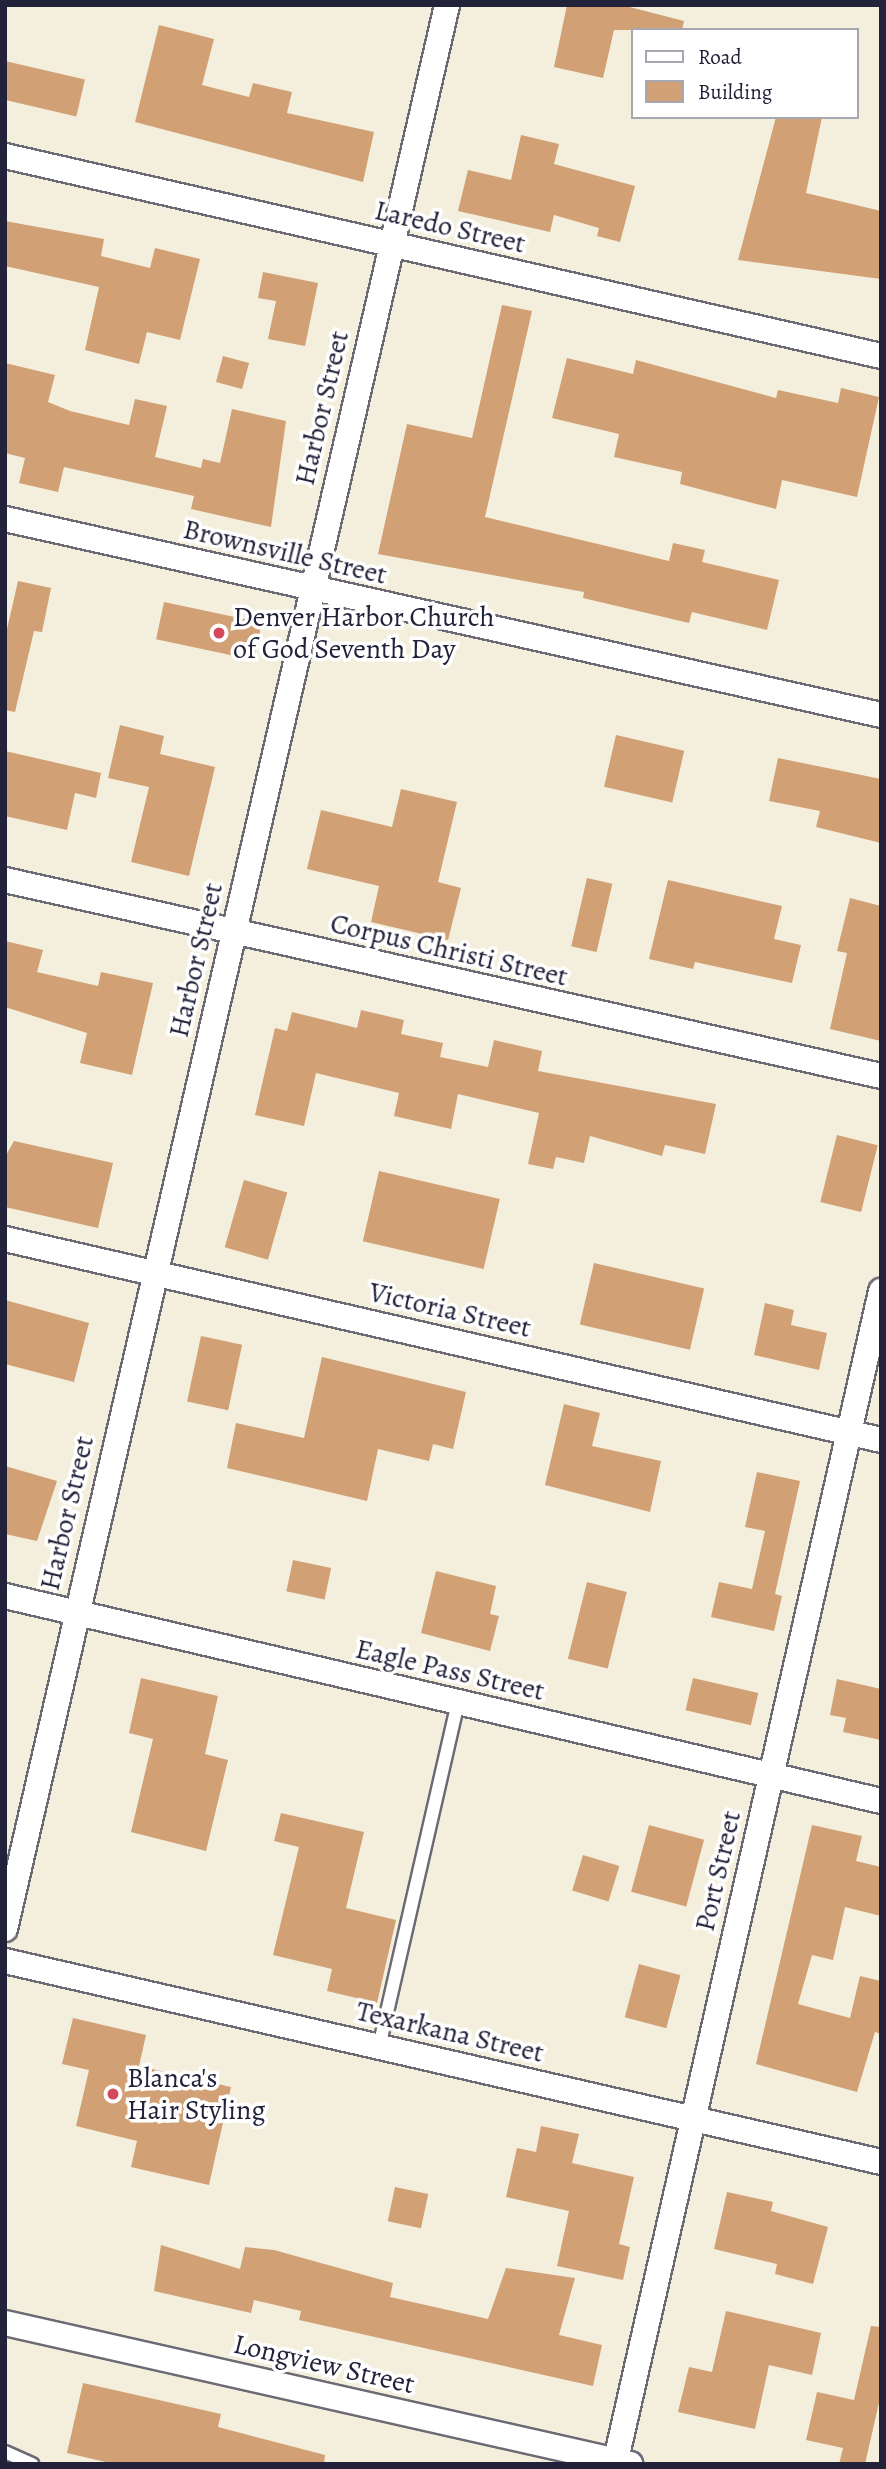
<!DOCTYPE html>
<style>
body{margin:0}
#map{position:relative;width:886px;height:2469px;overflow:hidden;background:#f4efdd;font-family:Alegreya,serif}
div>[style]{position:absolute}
.building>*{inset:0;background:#d1a075;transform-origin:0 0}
.roads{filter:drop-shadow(2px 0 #6c6a74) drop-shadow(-2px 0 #6c6a74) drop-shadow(0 2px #6c6a74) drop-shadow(0 -2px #6c6a74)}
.lane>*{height:12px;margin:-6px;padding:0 6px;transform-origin:6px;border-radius:6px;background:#fff}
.street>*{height:24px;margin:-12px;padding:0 12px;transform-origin:12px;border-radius:12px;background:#fff}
.dots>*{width:19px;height:19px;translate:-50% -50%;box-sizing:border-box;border:4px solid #fff;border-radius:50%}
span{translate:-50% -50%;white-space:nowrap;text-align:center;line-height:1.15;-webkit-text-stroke:7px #fff;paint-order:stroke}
.street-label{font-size:28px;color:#22223b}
.poi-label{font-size:28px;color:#22223b}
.left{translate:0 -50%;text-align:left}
.frame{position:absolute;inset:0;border:7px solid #22223b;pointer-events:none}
.legend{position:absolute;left:631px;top:28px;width:228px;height:91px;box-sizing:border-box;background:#fff;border:2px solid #a7a7b1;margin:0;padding:9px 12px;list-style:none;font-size:21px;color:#22223b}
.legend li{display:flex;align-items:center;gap:14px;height:35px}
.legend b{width:35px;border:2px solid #a7a7b1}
</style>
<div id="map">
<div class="building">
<div style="clip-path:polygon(567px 5px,622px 5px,684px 21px,682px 30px,614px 30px,603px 78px,554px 67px)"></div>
<div style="clip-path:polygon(159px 25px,214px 39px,202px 85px,249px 97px,253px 83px,292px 92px,287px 113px,374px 132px,363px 182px,135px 122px)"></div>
<div style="left:5px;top:61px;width:82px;height:38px;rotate:13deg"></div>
<div style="clip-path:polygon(776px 117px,822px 117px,806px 193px,881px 211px,881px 279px,738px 260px)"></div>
<div style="clip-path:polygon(521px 135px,559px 144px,554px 164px,635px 186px,620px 242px,597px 236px,599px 228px,554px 215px,550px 232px,458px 211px,468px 170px,511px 180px)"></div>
<div style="clip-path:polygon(5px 221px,104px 239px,101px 256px,150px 268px,155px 248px,200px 259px,180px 340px,147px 332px,139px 364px,85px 350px,99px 287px,5px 266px)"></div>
<div style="clip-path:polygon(263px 272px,318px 283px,305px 346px,268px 339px,276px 301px,258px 298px)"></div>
<div style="clip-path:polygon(502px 305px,532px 311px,485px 517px,669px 561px,673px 543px,705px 550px,702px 562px,779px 580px,767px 630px,692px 612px,689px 623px,583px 598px,584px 592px,378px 554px,407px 424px,472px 438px)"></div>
<div style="left:223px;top:356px;width:27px;height:27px;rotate:15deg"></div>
<div style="clip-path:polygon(567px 358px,633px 374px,636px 360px,776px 398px,778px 390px,838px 403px,841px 388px,879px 397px,857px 497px,782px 480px,776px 509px,680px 484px,682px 472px,614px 457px,619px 434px,552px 418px)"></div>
<div style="clip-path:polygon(5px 363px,55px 375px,48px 402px,70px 411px,129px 425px,135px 399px,167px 406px,155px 457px,201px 468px,203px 459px,220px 463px,232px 409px,286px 421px,271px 527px,191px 509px,194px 496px,64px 467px,58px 492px,19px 483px,25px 458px,5px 453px)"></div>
<div style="clip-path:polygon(18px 581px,51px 588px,42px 632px,34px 631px,15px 712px,5px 710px,5px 638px)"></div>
<div style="left:164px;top:602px;width:100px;height:38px;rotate:12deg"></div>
<div style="clip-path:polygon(120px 725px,164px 736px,160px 754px,215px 767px,189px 876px,131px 862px,149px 787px,108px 778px)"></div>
<div style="left:616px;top:735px;width:70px;height:53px;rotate:13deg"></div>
<div style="clip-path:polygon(5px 751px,101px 773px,96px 798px,75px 793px,67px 830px,5px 816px)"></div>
<div style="clip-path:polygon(778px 758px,881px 779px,881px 843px,816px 827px,820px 811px,769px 801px)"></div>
<div style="clip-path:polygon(401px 789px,457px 802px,438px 882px,461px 888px,448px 940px,371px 922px,379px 886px,307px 869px,321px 810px,392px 827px)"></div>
<div style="left:587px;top:878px;width:26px;height:70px;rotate:13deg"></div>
<div style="clip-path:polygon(668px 880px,782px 906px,774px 939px,801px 945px,792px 983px,695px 962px,693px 969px,649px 959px)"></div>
<div style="clip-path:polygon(850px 898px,881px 906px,881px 1041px,830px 1029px,847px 953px,837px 951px)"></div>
<div style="clip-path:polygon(5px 941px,43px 950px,37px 972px,98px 986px,101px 972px,153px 983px,132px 1075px,80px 1063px,87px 1033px,5px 1007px)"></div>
<div style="clip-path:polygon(361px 1010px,404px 1020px,401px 1034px,443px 1043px,440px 1057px,488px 1067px,494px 1040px,542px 1051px,538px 1071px,716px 1104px,705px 1154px,665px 1145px,662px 1156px,590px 1136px,584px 1163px,556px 1157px,553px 1169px,528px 1164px,539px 1113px,458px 1094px,451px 1129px,394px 1116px,399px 1093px,316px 1073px,304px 1126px,255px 1115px,275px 1028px,287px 1031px,292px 1012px,357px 1028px)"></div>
<div style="left:837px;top:1135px;width:42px;height:69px;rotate:14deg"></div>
<div style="clip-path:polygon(14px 1141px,113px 1163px,98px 1228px,5px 1207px,5px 1157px)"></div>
<div style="left:379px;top:1171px;width:124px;height:72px;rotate:13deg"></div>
<div style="left:244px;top:1180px;width:45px;height:70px;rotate:16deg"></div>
<div style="left:594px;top:1263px;width:113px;height:63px;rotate:13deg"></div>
<div style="clip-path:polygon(5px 1300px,89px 1323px,74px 1382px,5px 1364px)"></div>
<div style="clip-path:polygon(765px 1303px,794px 1310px,791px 1325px,827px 1333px,819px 1370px,754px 1355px)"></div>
<div style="left:201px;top:1336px;width:42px;height:67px;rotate:12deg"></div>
<div style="clip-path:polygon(322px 1357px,466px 1392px,453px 1449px,433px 1444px,429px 1461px,378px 1449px,367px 1501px,227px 1468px,236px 1423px,304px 1438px)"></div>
<div style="clip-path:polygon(564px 1404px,600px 1413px,592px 1446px,661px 1461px,650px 1512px,545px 1485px)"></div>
<div style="clip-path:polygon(5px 1466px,57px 1481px,37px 1541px,5px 1534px)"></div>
<div style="clip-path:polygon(757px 1472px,800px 1481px,775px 1594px,782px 1596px,774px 1631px,711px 1617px,719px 1582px,752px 1589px,765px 1531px,745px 1527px)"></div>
<div style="left:293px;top:1560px;width:39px;height:32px;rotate:12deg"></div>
<div style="clip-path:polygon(436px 1571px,496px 1586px,490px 1614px,499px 1616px,490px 1651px,421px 1633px)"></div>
<div style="left:587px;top:1582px;width:41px;height:79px;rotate:14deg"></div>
<div style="clip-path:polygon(141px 1678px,218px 1696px,205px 1754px,228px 1760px,206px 1851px,131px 1832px,153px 1739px,129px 1733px)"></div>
<div style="left:693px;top:1678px;width:67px;height:33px;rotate:13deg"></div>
<div style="clip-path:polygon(837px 1679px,881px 1689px,881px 1740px,843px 1732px,846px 1718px,830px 1715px)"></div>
<div style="clip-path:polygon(281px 1813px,364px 1832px,346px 1908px,396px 1920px,377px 2003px,327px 1991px,332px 1969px,273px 1955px,299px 1847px,274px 1841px)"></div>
<div style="left:649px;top:1825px;width:57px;height:69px;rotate:15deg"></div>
<div style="clip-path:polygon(812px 1825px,862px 1836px,856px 1861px,881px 1867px,881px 1916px,845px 1907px,833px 1960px,812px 1955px,798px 2004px,850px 2018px,860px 1976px,881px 1981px,881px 2034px,875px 2032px,857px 2092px,756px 2064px)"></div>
<div style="left:583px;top:1855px;width:38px;height:37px;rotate:17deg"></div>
<div style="left:639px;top:1964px;width:43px;height:55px;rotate:15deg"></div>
<div style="clip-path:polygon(73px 2018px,146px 2035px,139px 2066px,231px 2087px,209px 2185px,131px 2167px,137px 2141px,76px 2126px,89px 2070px,62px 2064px)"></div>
<div style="clip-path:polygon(541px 2126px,579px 2134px,572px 2163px,634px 2177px,619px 2244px,630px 2247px,623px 2280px,557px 2266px,569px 2211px,506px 2197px,517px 2148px,536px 2152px)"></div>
<div style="left:395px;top:2187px;width:34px;height:35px;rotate:12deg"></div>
<div style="clip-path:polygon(727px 2192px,773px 2202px,771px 2211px,828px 2227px,813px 2284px,775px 2274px,777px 2264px,714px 2249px)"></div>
<div style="clip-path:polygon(161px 2245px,240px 2269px,245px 2247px,274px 2250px,393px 2283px,390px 2297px,488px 2319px,506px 2268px,575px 2278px,559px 2335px,602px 2345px,593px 2386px,299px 2320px,301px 2311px,254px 2300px,251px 2313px,154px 2291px)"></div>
<div style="clip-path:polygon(726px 2311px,821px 2333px,812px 2375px,769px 2365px,755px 2429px,678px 2412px,689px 2367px,712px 2372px)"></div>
<div style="clip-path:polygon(871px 2326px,881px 2327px,881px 2394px,865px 2464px,839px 2464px,843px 2448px,806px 2440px,817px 2392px,854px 2400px)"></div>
<div style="clip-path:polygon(83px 2383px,221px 2414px,218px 2427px,325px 2455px,324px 2464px,114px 2464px,67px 2453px)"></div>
</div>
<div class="roads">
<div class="lane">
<div style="left:379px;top:2047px;width:353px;rotate:-77.1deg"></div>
<div style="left:5px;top:2452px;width:30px;rotate:24deg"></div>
</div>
<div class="street">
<div style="left:5px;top:156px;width:899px;rotate:12.86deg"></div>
<div style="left:5px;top:519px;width:898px;rotate:12.61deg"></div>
<div style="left:5px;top:880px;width:898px;rotate:12.61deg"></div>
<div style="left:5px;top:1239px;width:899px;rotate:12.92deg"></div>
<div style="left:5px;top:1596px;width:900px;rotate:13.17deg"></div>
<div style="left:5px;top:1929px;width:1974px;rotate:-77.06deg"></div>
<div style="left:5px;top:1961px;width:899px;rotate:12.92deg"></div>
<div style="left:5px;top:2323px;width:641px;rotate:12.71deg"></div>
<div style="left:615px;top:2464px;width:1203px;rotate:-77.22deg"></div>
</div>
</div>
<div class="dots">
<div style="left:219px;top:633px;background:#d1495b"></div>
<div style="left:113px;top:2094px;background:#d1495b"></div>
</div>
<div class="street-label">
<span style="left:450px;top:227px;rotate:13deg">Laredo Street</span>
<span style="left:322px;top:408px;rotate:-77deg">Harbor Street</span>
<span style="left:285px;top:552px;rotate:13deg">Brownsville Street</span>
<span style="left:449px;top:950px;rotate:13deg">Corpus Christi Street</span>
<span style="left:196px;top:960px;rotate:-77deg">Harbor Street</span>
<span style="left:450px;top:1310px;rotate:13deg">Victoria Street</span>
<span style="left:67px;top:1513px;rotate:-77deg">Harbor Street</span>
<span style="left:450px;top:1670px;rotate:13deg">Eagle Pass Street</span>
<span style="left:718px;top:1871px;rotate:-77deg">Port Street</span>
<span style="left:450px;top:2032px;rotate:13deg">Texarkana Street</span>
<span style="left:324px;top:2364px;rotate:13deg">Longview Street</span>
</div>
<div class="poi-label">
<span class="left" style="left:233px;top:633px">Denver Harbor Church<br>of God Seventh Day</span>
<span class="left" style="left:127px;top:2094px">Blanca's<br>Hair Styling</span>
</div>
<div class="frame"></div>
<ul class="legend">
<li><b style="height:9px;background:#fff"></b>Road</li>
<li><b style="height:19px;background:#d1a075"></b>Building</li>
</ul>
</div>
